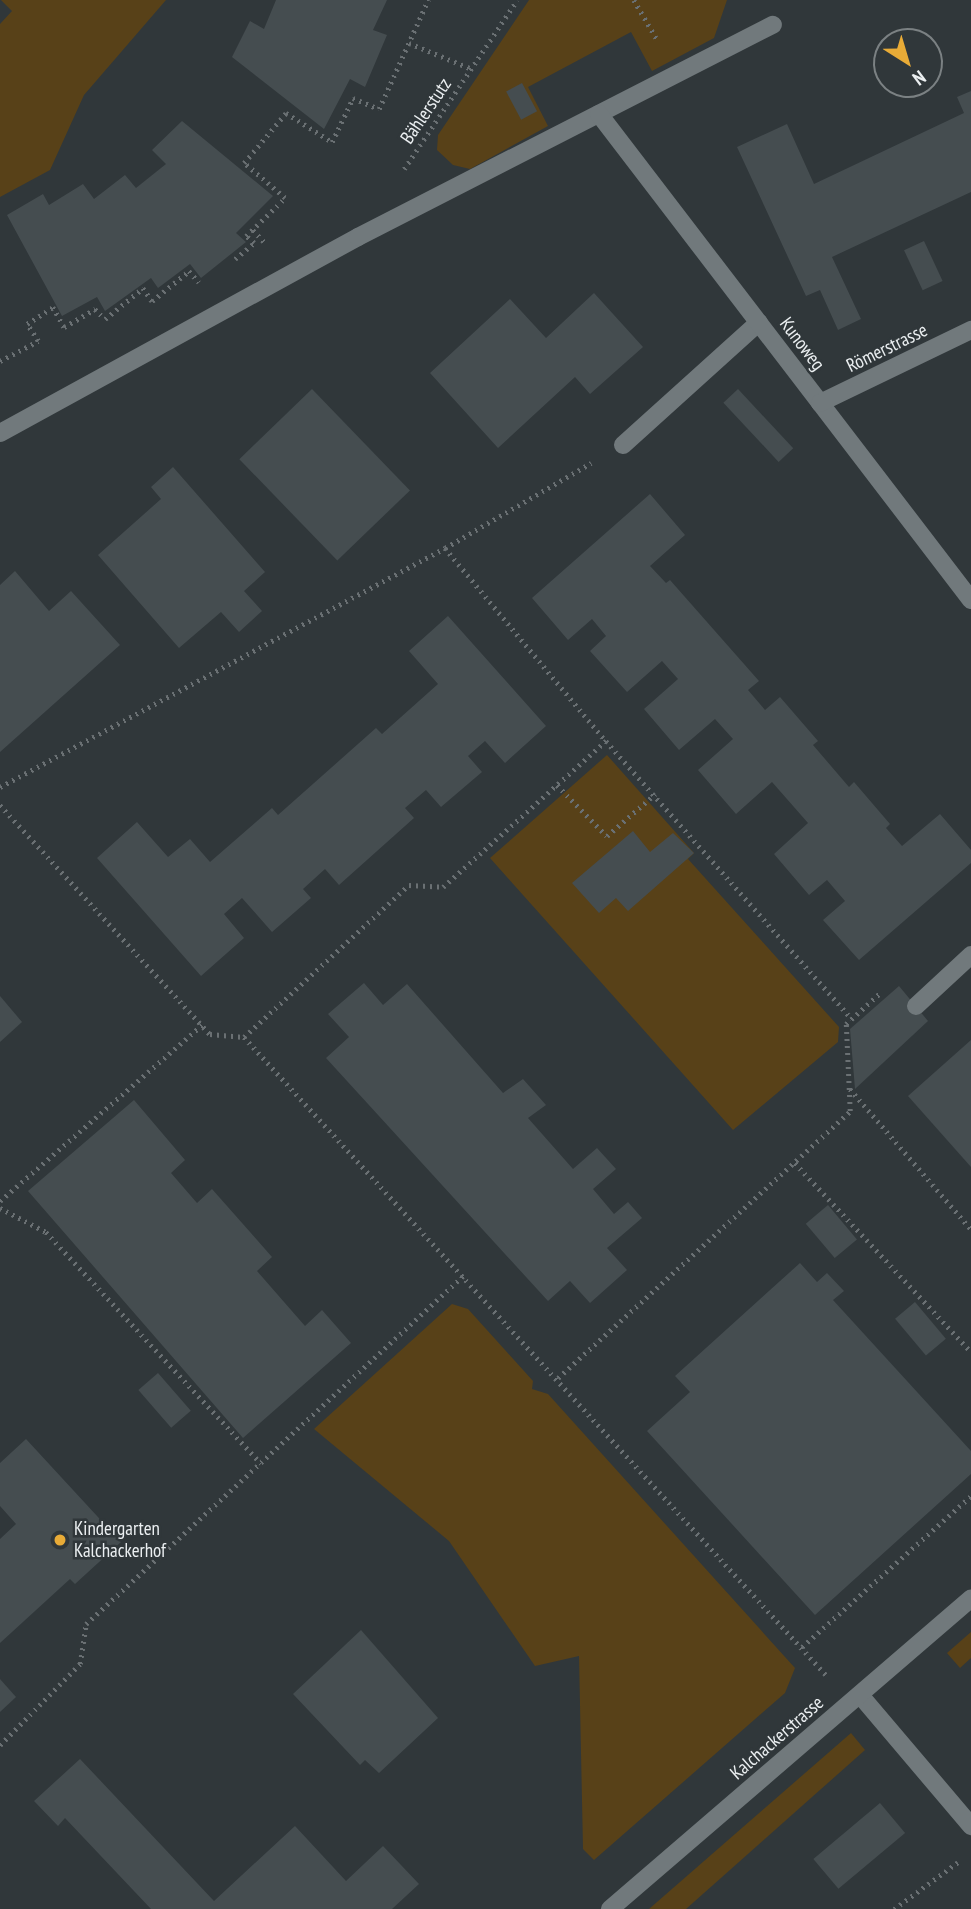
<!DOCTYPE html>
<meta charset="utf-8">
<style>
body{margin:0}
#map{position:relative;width:971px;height:1909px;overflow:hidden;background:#30373a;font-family:"PT Sans Narrow",sans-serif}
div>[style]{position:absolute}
.green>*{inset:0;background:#584118}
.building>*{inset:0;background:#454d50;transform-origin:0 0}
.path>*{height:4.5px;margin-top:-2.25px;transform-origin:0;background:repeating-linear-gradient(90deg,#6a7073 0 2px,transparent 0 7px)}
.service>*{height:18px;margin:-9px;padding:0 9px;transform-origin:9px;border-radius:9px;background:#71797c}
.minor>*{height:18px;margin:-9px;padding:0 9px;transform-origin:9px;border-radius:9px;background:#71797c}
.tertiary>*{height:18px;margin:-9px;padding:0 9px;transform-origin:9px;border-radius:9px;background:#71797c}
.dots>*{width:19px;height:19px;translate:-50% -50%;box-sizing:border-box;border:4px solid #30373a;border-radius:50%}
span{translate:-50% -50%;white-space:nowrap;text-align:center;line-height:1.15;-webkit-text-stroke:5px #30373a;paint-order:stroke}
.street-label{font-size:19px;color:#ebeff1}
.poi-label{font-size:19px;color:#ebeff1}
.left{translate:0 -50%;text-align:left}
.north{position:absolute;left:873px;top:28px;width:70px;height:70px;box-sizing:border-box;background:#30373a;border:2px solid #7b8183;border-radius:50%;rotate:143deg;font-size:19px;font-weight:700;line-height:28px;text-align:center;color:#ebeff1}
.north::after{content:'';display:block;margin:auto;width:24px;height:32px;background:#e8ab37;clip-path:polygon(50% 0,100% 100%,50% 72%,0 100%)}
</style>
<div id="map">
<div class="green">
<div style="clip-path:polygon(1px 0,166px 0,84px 95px,50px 170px,0 197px,0 24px,12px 11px)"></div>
<div style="clip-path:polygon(529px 0,727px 0,714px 38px,652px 71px,631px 32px,528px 87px,548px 126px,470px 169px,453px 165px,437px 150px,438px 135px)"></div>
<div style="clip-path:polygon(607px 755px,694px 853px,688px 859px,839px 1027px,838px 1042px,733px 1130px,490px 858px)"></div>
<div style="clip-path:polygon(452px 1304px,468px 1309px,533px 1381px,532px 1389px,548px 1394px,795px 1668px,785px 1693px,594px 1860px,583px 1849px,579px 1656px,535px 1666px,449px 1541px,314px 1429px)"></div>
<div style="clip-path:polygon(971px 1632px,971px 1658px,960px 1668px,947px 1653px)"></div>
<div style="clip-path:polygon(851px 1733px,865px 1750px,686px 1909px,649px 1909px)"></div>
</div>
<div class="building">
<div style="clip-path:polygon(276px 0,387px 0,373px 30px,387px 35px,365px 87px,350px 79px,324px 129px,232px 57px,250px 21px,264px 29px)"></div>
<div style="left:522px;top:83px;width:32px;height:18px;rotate:62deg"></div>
<div style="clip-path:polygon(971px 91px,971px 192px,832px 257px,861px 319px,838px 330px,820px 290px,806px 296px,737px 147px,787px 124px,814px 184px,964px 113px,957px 97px)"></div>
<div style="clip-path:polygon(182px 121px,273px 196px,236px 233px,246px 242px,201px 278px,190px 264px,158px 288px,151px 278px,105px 311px,97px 297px,62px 316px,7px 215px,43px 194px,49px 205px,83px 184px,94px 199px,125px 175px,136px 188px,166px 164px,152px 150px)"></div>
<div style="left:924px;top:241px;width:44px;height:22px;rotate:65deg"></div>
<div style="clip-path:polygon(594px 293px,643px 347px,590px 394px,575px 377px,498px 448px,430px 373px,510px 299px,546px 338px)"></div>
<div style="left:312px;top:389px;width:141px;height:101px;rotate:46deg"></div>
<div style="left:738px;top:389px;width:81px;height:20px;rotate:47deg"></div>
<div style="clip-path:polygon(173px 467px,265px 572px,244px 591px,262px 611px,239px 632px,221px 612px,179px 648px,98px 555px,161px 499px,151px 487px)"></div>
<div style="clip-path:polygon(650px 494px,685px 535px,650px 566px,666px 583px,670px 580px,759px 681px,748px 690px,765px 710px,780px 697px,818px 741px,813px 745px,849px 787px,854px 782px,890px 824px,886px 828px,902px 846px,940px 814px,971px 850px,971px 863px,859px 960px,823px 920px,845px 901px,827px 880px,809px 895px,774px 854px,808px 823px,772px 782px,736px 814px,698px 770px,733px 739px,715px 719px,679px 750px,644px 709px,678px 679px,662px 661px,627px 692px,590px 651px,606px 636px,592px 619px,568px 640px,532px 598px)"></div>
<div style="clip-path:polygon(15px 571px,49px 611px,71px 591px,120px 645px,0 752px,0 585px)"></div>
<div style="clip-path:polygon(448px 616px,546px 726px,505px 763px,485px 741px,468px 756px,482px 772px,441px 807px,426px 790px,405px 808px,414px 818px,339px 885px,325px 869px,303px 889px,311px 898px,272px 932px,242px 898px,224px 914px,244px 938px,201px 976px,97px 858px,137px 822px,168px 857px,190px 839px,210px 862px,272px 808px,278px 815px,376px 728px,382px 734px,438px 684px,409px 651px)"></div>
<div style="clip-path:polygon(633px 831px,650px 852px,673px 833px,694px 853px,628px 911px,616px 898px,599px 913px,572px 883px)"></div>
<div style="clip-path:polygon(364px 983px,383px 1005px,407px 984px,503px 1093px,523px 1079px,546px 1105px,528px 1118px,573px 1169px,597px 1148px,616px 1169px,593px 1189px,614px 1214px,628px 1202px,642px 1218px,607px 1248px,627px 1270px,590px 1303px,570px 1281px,548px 1301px,326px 1058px,349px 1037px,328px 1014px)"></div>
<div style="clip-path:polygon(899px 986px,928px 1021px,855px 1089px,850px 1029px)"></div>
<div style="clip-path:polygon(0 996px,22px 1022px,0 1042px)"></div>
<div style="clip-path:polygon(971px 1040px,971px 1167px,908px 1096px)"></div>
<div style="clip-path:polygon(134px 1100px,185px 1160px,171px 1173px,197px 1203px,212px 1189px,272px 1257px,257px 1271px,305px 1326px,322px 1310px,351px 1343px,243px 1438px,28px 1191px)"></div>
<div style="left:828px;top:1205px;width:45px;height:29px;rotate:50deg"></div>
<div style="clip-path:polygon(800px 1263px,817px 1282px,827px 1273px,844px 1291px,833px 1300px,971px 1451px,971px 1474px,815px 1615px,647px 1431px,690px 1392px,675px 1376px)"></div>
<div style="left:915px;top:1302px;width:48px;height:26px;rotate:50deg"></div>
<div style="left:158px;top:1373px;width:50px;height:26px;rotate:49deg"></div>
<div style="clip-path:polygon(26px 1439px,121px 1542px,75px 1584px,70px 1579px,0 1643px,0 1539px,16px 1524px,0 1506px,0 1463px)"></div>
<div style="clip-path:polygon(361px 1630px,438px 1718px,379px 1773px,365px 1760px,360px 1765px,293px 1694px)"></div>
<div style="clip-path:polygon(0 1679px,16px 1697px,0 1712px)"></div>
<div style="clip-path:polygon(80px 1759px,214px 1901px,295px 1826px,346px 1881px,383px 1846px,419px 1884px,392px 1909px,151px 1909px,65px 1818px,58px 1826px,34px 1801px)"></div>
<div style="left:880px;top:1803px;width:39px;height:87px;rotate:50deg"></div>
</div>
<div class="path">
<div style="left:634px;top:0;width:48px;rotate:59.7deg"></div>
<div style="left:409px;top:43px;width:68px;rotate:22.4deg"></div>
<div style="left:404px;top:169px;width:203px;rotate:-56.2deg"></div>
<div style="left:253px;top:230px;width:19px;rotate:47deg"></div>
<div style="left:235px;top:259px;width:25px;rotate:-40deg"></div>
<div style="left:254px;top:243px;width:11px;rotate:-139deg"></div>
<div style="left:246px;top:236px;width:54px;rotate:-44.3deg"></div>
<div style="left:285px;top:198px;width:54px;rotate:-139.5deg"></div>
<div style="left:244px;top:163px;width:65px;rotate:-50deg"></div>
<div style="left:286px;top:113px;width:54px;rotate:32.2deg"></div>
<div style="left:332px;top:142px;width:49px;rotate:-64.5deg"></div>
<div style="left:353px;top:98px;width:28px;rotate:23deg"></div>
<div style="left:379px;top:109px;width:120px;rotate:-65.8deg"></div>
<div style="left:0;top:361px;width:43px;rotate:-27.8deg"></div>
<div style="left:38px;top:341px;width:20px;rotate:-123deg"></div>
<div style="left:27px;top:324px;width:31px;rotate:-33deg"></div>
<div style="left:53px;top:307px;width:23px;rotate:61deg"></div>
<div style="left:64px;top:327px;width:36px;rotate:-30deg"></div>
<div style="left:95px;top:309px;width:14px;rotate:45deg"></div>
<div style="left:105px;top:319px;width:49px;rotate:-39.2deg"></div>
<div style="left:143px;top:288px;width:16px;rotate:55deg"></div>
<div style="left:152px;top:301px;width:48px;rotate:-39deg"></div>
<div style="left:189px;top:271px;width:15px;rotate:48deg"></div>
<div style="left:445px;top:548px;width:251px;rotate:50.2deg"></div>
<div style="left:606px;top:741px;width:371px;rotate:48.5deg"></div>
<div style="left:557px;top:785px;width:71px;rotate:45.6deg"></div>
<div style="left:607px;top:836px;width:64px;rotate:-41.2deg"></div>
<div style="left:0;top:787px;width:505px;rotate:-28.24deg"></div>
<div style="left:445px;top:548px;width:169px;rotate:-30.2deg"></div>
<div style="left:0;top:805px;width:311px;rotate:47.5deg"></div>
<div style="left:210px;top:1034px;width:34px;rotate:5deg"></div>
<div style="left:244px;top:1037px;width:865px;rotate:47.62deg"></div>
<div style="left:244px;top:1037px;width:224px;rotate:-42.7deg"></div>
<div style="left:409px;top:885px;width:34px;rotate:3deg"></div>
<div style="left:443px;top:887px;width:219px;rotate:-41.9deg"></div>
<div style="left:850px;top:1089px;width:185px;rotate:49.2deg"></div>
<div style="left:795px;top:1163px;width:258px;rotate:47deg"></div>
<div style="left:0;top:1201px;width:268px;rotate:-41.1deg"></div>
<div style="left:0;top:1208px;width:52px;rotate:27.6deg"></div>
<div style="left:46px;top:1232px;width:316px;rotate:47.1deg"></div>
<div style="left:558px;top:1378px;width:396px;rotate:-42.4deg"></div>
<div style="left:850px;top:1111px;width:87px;rotate:-92.6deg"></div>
<div style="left:846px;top:1024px;width:45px;rotate:-42.3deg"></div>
<div style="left:802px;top:1647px;width:227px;rotate:-41.8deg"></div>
<div style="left:0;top:1745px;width:114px;rotate:-45.4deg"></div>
<div style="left:80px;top:1664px;width:40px;rotate:-81.5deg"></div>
<div style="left:86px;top:1624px;width:514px;rotate:-42.72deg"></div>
<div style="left:894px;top:1909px;width:79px;rotate:-36.3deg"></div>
</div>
<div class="service">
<div style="left:0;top:433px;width:408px;rotate:-28.7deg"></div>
<div style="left:358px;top:237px;width:466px;rotate:-27.1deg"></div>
<div style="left:623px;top:445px;width:183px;rotate:-42.1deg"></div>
<div style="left:916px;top:1006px;width:75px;rotate:-42.8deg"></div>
<div style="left:860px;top:1695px;width:172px;rotate:49.7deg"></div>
</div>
<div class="minor">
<div style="left:599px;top:114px;width:612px;rotate:52.57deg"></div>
<div style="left:820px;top:403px;width:168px;rotate:-25.8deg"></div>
</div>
<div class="tertiary">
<div style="left:610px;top:1909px;width:476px;rotate:-40.7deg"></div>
</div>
<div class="dots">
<div style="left:60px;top:1540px;background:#e8ab37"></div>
</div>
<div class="street-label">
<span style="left:426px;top:111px;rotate:-56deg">Bählerstutz</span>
<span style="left:802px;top:344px;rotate:53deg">Kunoweg</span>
<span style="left:887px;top:348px;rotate:-26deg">Römerstrasse</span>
<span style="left:777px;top:1738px;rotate:-41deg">Kalchackerstrasse</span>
</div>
<div class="poi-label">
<span class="left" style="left:74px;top:1540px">Kindergarten<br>Kalchackerhof</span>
</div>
<div class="north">N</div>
</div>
